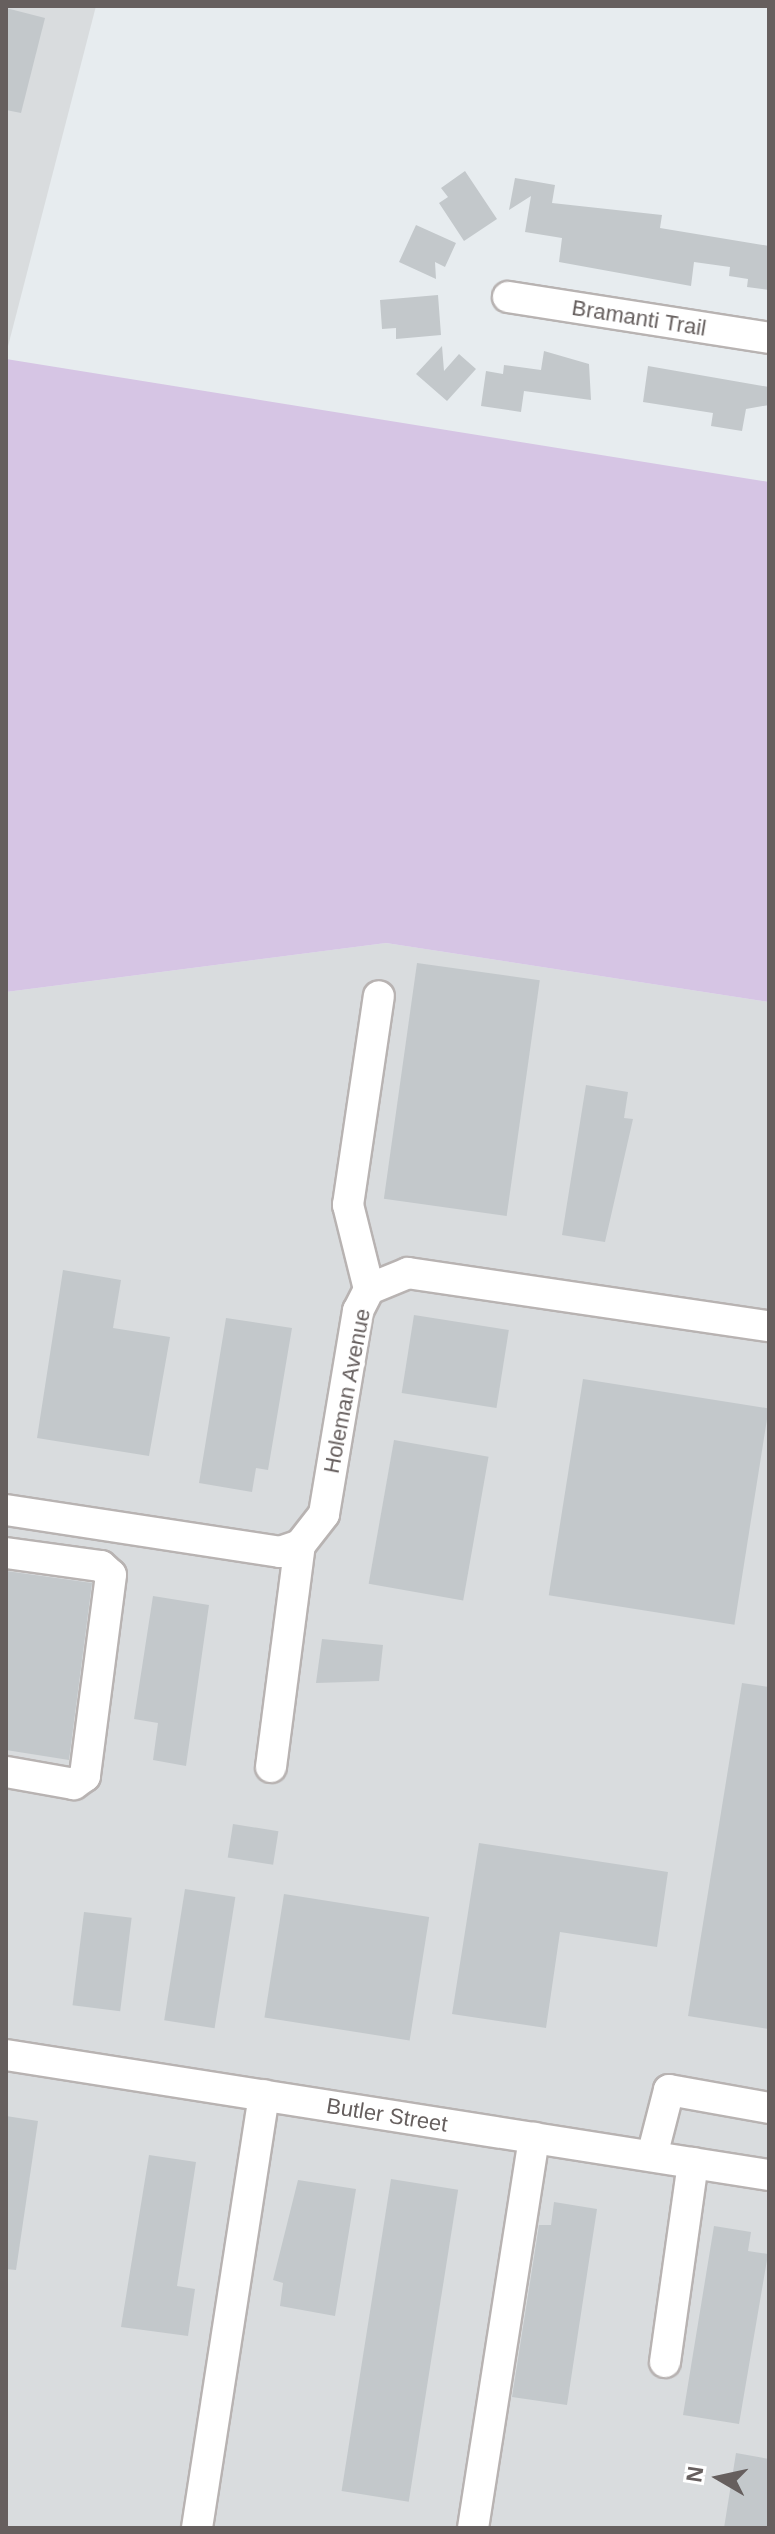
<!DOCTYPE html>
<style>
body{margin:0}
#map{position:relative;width:775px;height:2534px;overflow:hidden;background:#e7ecef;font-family:Arial,sans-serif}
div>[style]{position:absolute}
.industrial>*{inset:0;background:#d9dcde}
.green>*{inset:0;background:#d6c5e4}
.building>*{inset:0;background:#c3c8cb;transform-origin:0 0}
.roads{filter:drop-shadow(2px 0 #b8b3b2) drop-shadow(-2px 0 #b8b3b2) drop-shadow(0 2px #b8b3b2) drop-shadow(0 -2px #b8b3b2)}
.minor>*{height:30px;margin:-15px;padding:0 15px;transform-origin:15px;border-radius:15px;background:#fff}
span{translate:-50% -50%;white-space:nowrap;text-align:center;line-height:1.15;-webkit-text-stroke:7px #fff;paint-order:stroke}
.street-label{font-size:22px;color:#665f5e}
.frame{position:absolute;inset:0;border:8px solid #665f5e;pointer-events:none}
.north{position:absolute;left:679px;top:2438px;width:80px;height:80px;-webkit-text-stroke:6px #fff;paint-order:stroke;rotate:279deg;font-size:22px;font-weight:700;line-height:32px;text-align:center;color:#665f5e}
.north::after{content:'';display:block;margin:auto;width:28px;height:36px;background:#665f5e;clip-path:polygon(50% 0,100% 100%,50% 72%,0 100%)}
</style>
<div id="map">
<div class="industrial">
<div style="clip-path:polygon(6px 6px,96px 6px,6px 354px)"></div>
<div style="clip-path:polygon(386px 943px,769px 1002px,769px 2528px,6px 2528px,6px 992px)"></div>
</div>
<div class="green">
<div style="clip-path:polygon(6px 359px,769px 482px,769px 1002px,386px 943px,6px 992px)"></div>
</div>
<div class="building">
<div style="clip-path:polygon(6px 8px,45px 18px,21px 113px,6px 110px)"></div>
<div style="clip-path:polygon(465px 171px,497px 219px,464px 241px,439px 203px,448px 197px,441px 188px)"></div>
<div style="clip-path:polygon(515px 178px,555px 185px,552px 203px,662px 215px,660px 228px,769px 246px,769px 290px,747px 287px,748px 279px,729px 276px,730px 267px,694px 262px,691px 286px,559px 262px,562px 238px,525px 232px,531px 196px,509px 210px)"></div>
<div style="clip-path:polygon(416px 225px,456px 243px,445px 267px,435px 262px,436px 279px,399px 262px)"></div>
<div style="clip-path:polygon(438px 295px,441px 335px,396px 339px,396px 328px,382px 329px,380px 300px)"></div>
<div style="clip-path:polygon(442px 346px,444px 371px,459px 354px,476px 369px,447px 401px,416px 374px)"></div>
<div style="clip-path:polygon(544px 351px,589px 364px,591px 400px,524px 391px,521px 412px,481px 406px,486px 371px,503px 374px,504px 365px,541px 370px)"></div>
<div style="clip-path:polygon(648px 366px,769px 387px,769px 405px,746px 409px,742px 431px,711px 426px,713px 413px,643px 402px)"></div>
<div style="left:417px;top:963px;width:124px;height:238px;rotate:8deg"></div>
<div style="clip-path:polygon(586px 1085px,628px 1092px,624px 1118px,633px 1119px,605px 1242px,562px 1235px)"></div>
<div style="clip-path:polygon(63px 1270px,121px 1280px,113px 1328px,170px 1337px,149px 1456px,37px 1438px)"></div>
<div style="left:414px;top:1315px;width:96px;height:79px;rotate:9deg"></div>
<div style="clip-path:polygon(226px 1318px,292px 1328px,268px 1470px,256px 1468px,252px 1492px,199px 1483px)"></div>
<div style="left:583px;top:1379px;width:188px;height:219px;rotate:9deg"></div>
<div style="left:394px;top:1440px;width:96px;height:146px;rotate:10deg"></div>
<div style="clip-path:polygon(6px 1571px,92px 1583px,69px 1760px,6px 1750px)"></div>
<div style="clip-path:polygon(153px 1596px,209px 1605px,186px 1766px,153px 1760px,158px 1723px,134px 1719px)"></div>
<div style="clip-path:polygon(322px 1639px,383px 1645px,379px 1681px,316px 1683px)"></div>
<div style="clip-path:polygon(742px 1683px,769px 1687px,769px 2029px,688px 2016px)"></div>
<div style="left:233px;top:1824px;width:46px;height:34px;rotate:9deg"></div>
<div style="clip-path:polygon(479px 1843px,668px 1872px,657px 1947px,560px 1932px,546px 2028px,452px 2014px)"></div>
<div style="left:185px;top:1889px;width:51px;height:133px;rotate:9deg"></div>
<div style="left:284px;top:1894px;width:147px;height:125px;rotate:9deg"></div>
<div style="left:84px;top:1912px;width:48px;height:94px;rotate:7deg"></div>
<div style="clip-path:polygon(6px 2116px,38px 2121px,16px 2270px,6px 2269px)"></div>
<div style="clip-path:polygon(149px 2155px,196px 2162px,177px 2286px,195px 2289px,188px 2336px,121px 2327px)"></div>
<div style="left:391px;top:2179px;width:68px;height:316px;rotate:9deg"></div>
<div style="clip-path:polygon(298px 2180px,356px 2189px,335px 2316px,280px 2306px,283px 2283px,273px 2280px)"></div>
<div style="clip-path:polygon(554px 2202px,597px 2209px,567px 2405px,512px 2397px,539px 2225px,551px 2225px)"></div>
<div style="clip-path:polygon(714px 2226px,751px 2232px,748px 2251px,768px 2254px,739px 2424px,683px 2415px)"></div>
<div style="clip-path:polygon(736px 2453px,769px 2459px,769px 2528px,724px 2528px)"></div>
</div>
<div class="roads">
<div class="minor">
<div style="left:508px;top:297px;width:264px;rotate:8.9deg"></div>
<div style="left:369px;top:1289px;width:87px;rotate:-104deg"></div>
<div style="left:348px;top:1205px;width:211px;rotate:-81.6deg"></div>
<div style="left:6px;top:1510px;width:277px;rotate:8.7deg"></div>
<div style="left:280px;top:1552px;width:21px;rotate:-19deg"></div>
<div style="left:300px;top:1545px;width:39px;rotate:-52deg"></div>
<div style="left:324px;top:1514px;width:206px;rotate:-80.5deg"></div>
<div style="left:358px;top:1311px;width:25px;rotate:-63deg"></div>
<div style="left:369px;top:1289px;width:42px;rotate:-22.3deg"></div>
<div style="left:408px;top:1273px;width:365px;rotate:8.4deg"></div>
<div style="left:6px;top:1553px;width:96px;rotate:7.8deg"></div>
<div style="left:101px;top:1566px;width:13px;rotate:42deg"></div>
<div style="left:111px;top:1575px;width:203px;rotate:97.4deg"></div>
<div style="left:85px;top:1776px;width:14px;rotate:144deg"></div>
<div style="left:74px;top:1784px;width:69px;rotate:-170deg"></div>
<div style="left:271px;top:1767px;width:224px;rotate:-82.6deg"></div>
<div style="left:6px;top:2055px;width:772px;rotate:8.94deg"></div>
<div style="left:652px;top:2156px;width:68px;rotate:-75.6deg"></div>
<div style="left:669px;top:2090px;width:102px;rotate:10.2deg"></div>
<div style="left:665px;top:2362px;width:201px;rotate:-82deg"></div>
<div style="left:197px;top:2528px;width:438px;rotate:-81.2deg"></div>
<div style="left:473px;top:2528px;width:395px;rotate:-81.1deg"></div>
</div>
</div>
<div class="street-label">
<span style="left:639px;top:318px;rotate:9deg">Bramanti Trail</span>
<span style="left:347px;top:1391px;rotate:-79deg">Holeman Avenue</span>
<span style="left:387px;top:2115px;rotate:9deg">Butler Street</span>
</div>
<div class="frame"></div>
<div class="north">N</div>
</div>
